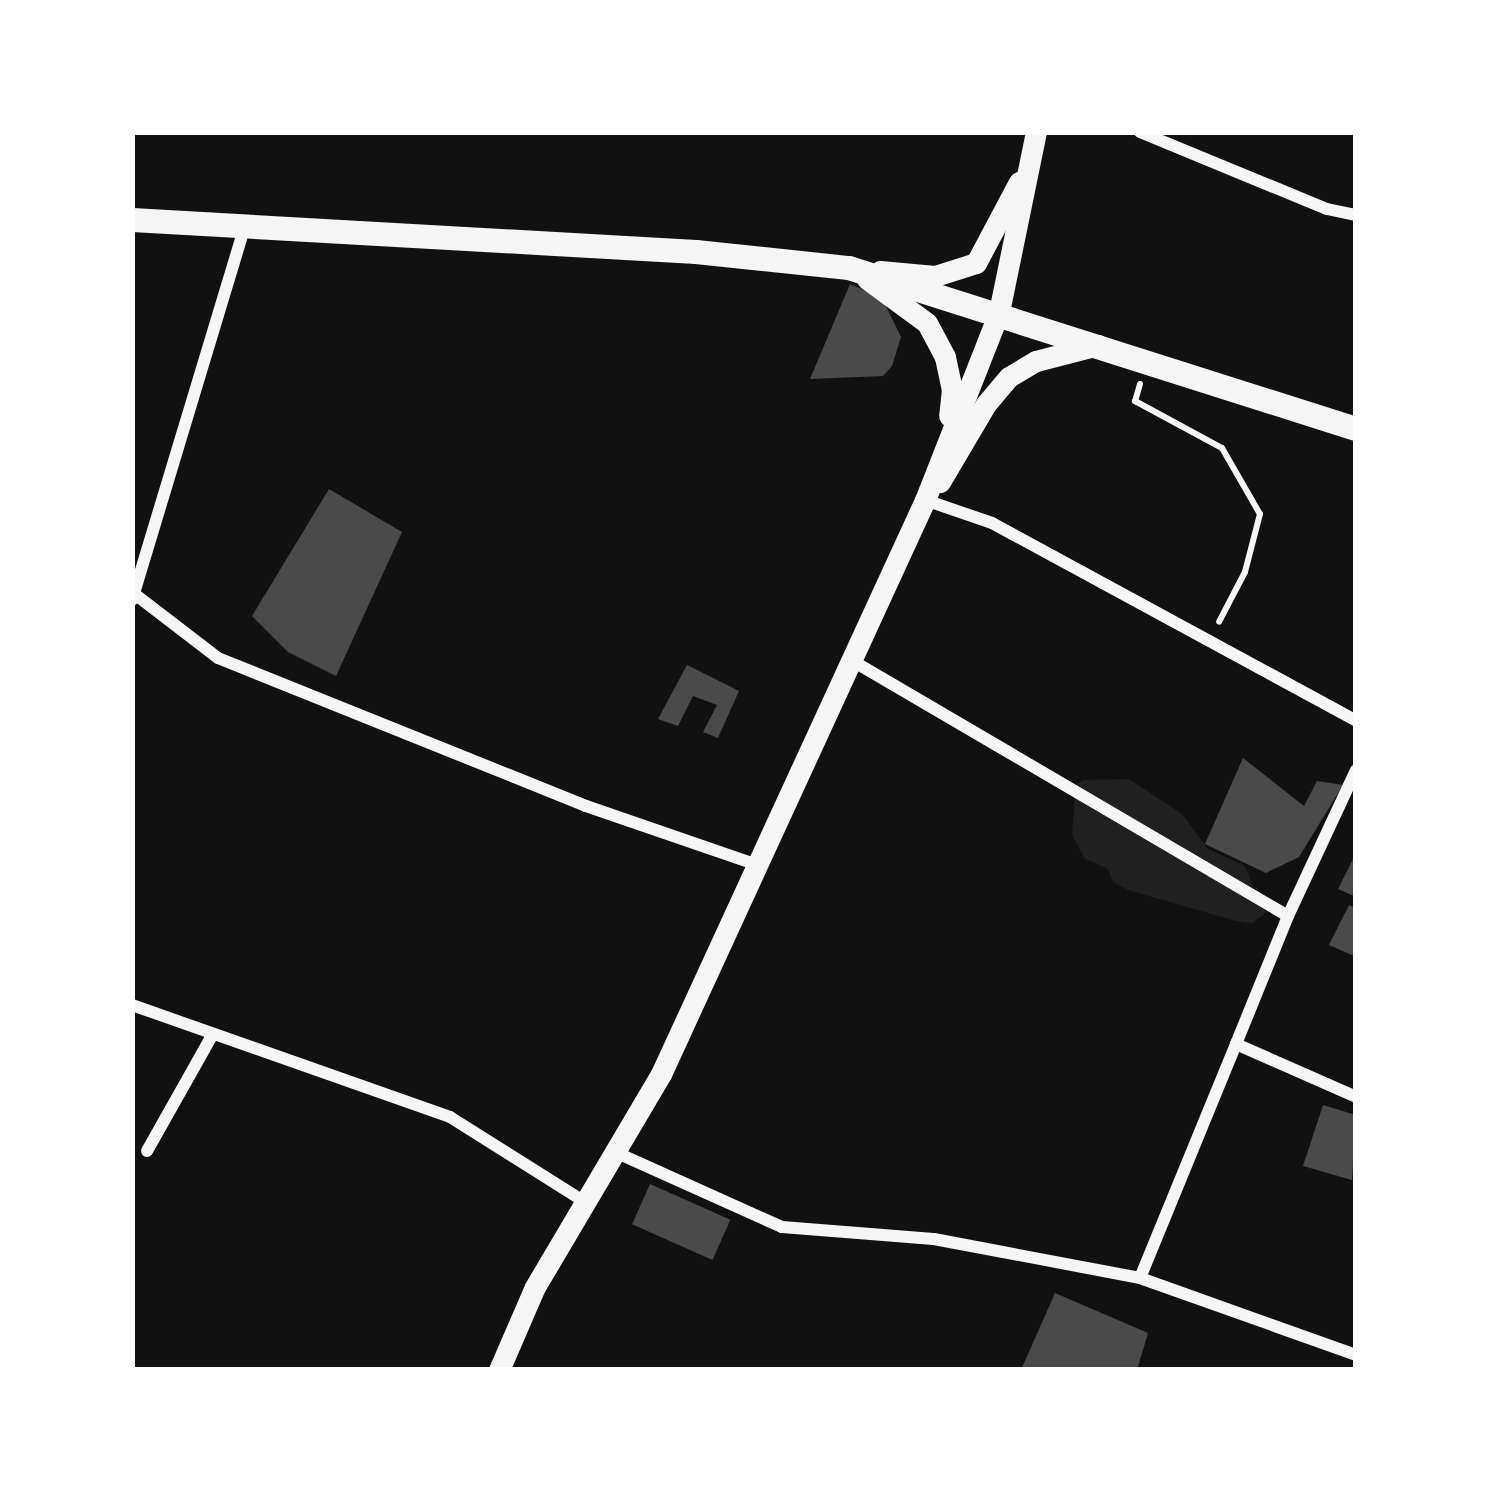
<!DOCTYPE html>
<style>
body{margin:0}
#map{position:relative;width:1488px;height:1502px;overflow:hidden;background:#111;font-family:"DejaVu Sans",sans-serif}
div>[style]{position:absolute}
.green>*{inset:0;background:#202020}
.building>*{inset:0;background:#4a4a4a;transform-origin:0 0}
.path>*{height:6px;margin:-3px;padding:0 3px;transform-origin:3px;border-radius:3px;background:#f5f5f5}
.minor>*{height:12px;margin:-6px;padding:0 6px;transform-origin:6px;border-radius:6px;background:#f5f5f5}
.secondary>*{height:21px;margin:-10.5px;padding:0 10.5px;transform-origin:10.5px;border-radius:10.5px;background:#f5f5f5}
.primary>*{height:24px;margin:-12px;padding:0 12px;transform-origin:12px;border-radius:12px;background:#f5f5f5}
span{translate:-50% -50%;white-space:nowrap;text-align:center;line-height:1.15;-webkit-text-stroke:12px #fff;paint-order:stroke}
.frame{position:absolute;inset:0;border:135px solid #fff;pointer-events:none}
</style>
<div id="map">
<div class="green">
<div style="clip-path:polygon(1129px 779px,1182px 814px,1208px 849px,1245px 866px,1258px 899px,1268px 904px,1263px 916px,1251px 923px,1236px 921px,1128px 890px,1113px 882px,1108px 869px,1085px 859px,1072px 835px,1076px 786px,1083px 780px)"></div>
</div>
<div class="building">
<div style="clip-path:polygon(850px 284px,882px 298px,901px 337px,892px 366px,883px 376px,810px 379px)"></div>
<div style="clip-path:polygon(329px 489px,402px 532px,336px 676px,288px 652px,252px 616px)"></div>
<div style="clip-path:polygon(687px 665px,739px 691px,718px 738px,703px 732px,717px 705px,693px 696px,678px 726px,658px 719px)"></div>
<div style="clip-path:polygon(1243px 758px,1304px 806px,1317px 781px,1343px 785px,1299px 857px,1266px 873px,1205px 844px)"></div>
<div style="clip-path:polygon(1356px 853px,1356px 897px,1338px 889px)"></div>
<div style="clip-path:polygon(1349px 905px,1356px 908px,1356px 957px,1329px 945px)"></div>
<div style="clip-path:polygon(1323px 1105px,1356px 1115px,1352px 1180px,1303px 1166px)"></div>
<div style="left:650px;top:1184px;width:88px;height:44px;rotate:24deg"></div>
<div style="clip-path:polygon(1055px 1293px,1148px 1333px,1137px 1370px,1021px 1370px)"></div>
</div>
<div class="path">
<div style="left:1140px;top:384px;width:18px;rotate:106deg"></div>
<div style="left:1135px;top:401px;width:99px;rotate:28.4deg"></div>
<div style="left:1222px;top:448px;width:76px;rotate:60.1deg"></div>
<div style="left:1260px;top:514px;width:60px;rotate:104.5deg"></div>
<div style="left:1245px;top:572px;width:56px;rotate:117.5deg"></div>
</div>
<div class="minor">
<div style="left:1140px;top:132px;width:202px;rotate:22.4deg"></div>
<div style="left:1327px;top:209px;width:30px;rotate:12deg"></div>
<div style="left:925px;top:500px;width:71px;rotate:18.9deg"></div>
<div style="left:992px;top:523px;width:414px;rotate:28.5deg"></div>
<div style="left:132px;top:592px;width:108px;rotate:37.5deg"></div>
<div style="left:218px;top:658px;width:397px;rotate:21.9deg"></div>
<div style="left:586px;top:806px;width:181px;rotate:19deg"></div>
<div style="left:132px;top:600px;width:388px;rotate:-73.2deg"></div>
<div style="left:851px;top:660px;width:506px;rotate:30.36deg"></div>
<div style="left:1288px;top:916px;width:138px;rotate:112.1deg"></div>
<div style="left:1236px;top:1044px;width:131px;rotate:23.8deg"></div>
<div style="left:1288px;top:916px;width:161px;rotate:-65deg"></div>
<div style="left:132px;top:1005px;width:337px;rotate:19.4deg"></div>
<div style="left:450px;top:1117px;width:160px;rotate:32.2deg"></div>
<div style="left:147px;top:1151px;width:134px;rotate:-60.6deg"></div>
<div style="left:615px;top:1152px;width:183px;rotate:24.2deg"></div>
<div style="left:782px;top:1227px;width:152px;rotate:4.5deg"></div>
<div style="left:934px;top:1239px;width:210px;rotate:10.7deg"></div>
<div style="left:1140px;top:1278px;width:229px;rotate:19.6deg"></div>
<div style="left:1140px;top:1278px;width:253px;rotate:-67.7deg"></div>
</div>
<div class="secondary">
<div style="left:880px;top:271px;width:55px;rotate:5.2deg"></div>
<div style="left:935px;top:276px;width:43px;rotate:-17.6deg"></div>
<div style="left:976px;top:263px;width:92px;rotate:-62deg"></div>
<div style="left:867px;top:279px;width:74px;rotate:36.3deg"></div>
<div style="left:927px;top:323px;width:38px;rotate:62deg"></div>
<div style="left:945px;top:357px;width:33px;rotate:78deg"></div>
<div style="left:952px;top:389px;width:27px;rotate:96deg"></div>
<div style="left:940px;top:482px;width:91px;rotate:-59.5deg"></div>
<div style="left:986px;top:404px;width:35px;rotate:-50deg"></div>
<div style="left:1009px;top:377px;width:31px;rotate:-31deg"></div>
<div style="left:1036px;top:361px;width:64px;rotate:-14.5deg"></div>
<div style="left:499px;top:1370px;width:90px;rotate:-66.6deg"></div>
<div style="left:535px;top:1287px;width:247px;rotate:-59.4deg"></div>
<div style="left:661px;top:1074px;width:632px;rotate:-65.3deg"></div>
<div style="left:925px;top:500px;width:202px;rotate:-68.5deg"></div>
<div style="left:999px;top:312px;width:184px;rotate:-78.4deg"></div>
</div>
<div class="primary">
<div style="left:132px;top:220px;width:565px;rotate:3.25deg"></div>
<div style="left:696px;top:252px;width:154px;rotate:6deg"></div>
<div style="left:849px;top:268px;width:532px;rotate:17.62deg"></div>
</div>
<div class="frame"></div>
</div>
